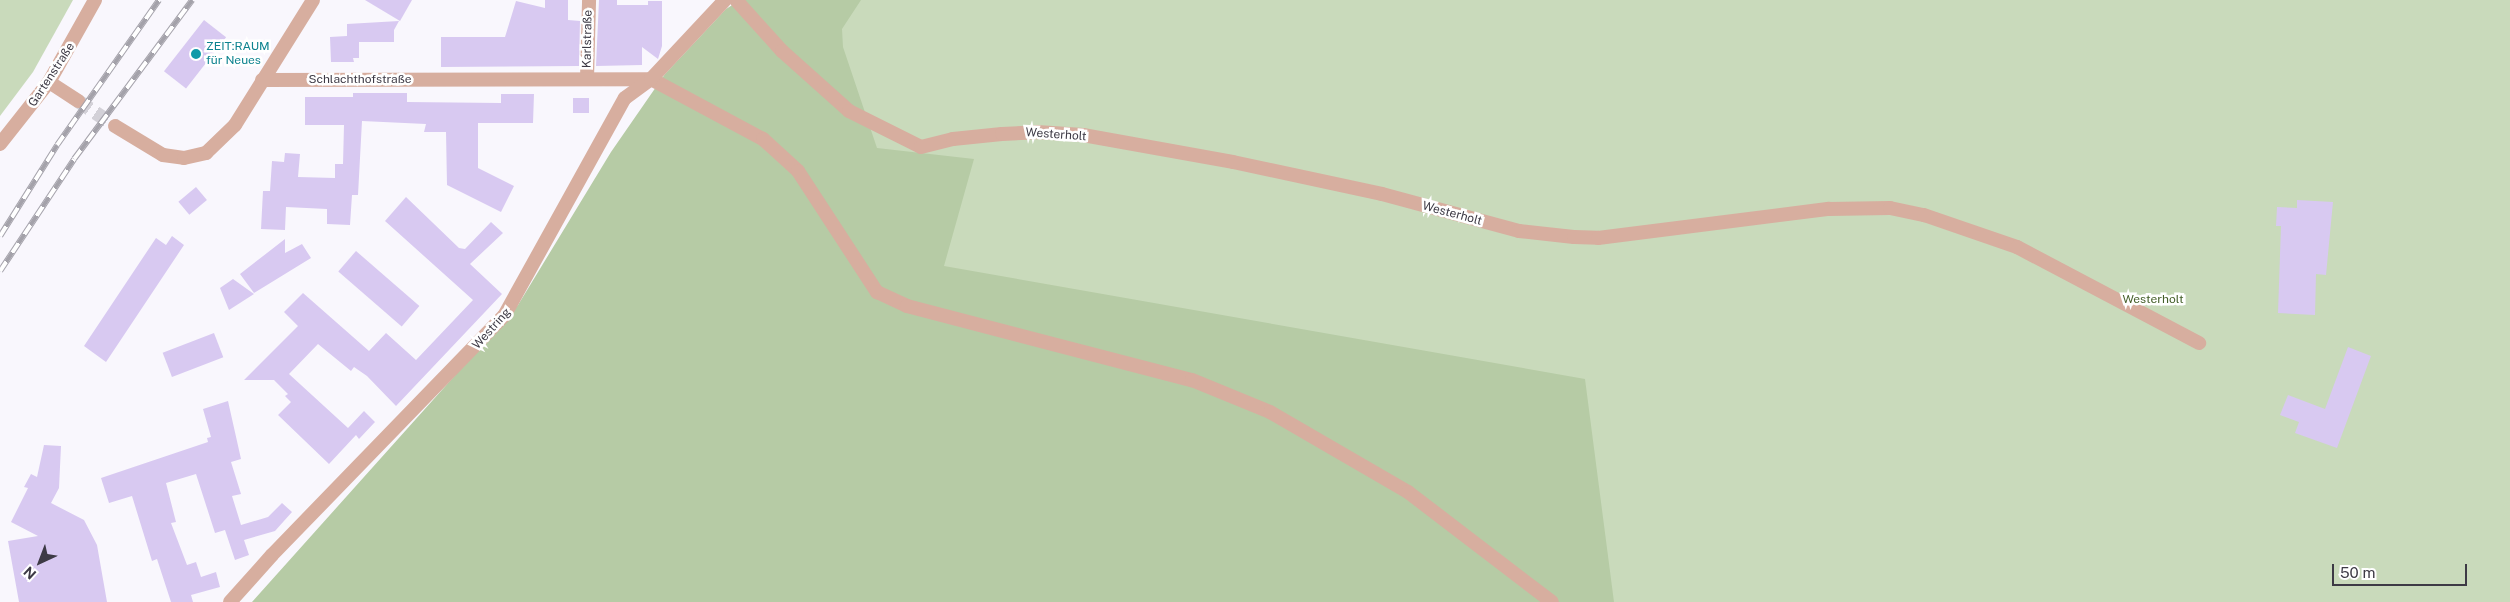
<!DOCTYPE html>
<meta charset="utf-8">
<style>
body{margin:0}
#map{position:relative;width:2510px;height:602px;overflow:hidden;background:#f9f7fd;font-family:"Public Sans",sans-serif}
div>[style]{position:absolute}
.green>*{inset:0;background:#c9dabb}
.forest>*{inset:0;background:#b6cba5}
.building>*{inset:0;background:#d8c9f1;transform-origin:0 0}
.minor-tunnel>*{height:14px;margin-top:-7px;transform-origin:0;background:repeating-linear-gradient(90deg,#d3d1d8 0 14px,transparent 0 21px)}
.minor>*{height:14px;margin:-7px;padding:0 7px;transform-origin:7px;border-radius:7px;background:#d7ae9f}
.tertiary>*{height:14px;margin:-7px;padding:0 7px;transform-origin:7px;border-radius:7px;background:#d7ae9f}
.rail>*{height:5.5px;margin-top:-2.75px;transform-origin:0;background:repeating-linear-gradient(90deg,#fff 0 11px,#a4a2aa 0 22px);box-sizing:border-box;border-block:1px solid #a4a2aa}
.dots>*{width:14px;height:14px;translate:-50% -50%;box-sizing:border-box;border:2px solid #fff;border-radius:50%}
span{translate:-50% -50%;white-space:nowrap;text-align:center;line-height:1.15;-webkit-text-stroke:5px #fff;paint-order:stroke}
.street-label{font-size:12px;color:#3d3a45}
.culture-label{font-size:12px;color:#0d838f}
.left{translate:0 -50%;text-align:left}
.park-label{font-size:12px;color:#445f29}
.north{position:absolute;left:15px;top:537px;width:50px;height:50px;-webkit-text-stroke:4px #fff;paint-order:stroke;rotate:223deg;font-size:14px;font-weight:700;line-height:20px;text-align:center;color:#3d3a45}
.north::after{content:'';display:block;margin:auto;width:18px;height:22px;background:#3d3a45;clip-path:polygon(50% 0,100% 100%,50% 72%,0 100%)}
.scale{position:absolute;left:2332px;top:564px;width:135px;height:22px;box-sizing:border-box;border:2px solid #3d3a45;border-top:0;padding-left:6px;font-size:15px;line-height:18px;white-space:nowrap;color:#3d3a45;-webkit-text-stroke:4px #fff;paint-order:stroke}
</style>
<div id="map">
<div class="green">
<div style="clip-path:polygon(0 0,73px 0,33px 72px,0 116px)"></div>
<div style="clip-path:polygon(857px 0,2510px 0,2510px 602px,1610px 602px,937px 270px,875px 152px,840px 51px,839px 29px)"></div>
</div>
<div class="forest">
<div style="clip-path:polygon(740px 0,861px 0,842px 29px,843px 47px,877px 148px,974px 159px,944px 266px,1585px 379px,1614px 602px,252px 602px,518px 305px,611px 152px,665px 74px,726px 9px)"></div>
</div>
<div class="building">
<div style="clip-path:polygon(365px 0,412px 0,400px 21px)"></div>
<div style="clip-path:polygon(545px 0,568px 0,568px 20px,580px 21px,579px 66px,441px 67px,441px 37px,505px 37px,516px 1px,545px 8px)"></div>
<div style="clip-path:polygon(599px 0,617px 0,617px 5px,648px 5px,648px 1px,662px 1px,662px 46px,658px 59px,642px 47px,642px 65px,596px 66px)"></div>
<div style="left:204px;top:20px;width:28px;height:65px;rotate:38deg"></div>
<div style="clip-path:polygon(399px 21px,394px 30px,394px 42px,359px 42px,359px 58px,353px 58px,354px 62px,331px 62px,330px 37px,347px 36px,347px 24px)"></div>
<div style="clip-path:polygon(353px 93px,407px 93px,407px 102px,501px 103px,501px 94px,534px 94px,533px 123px,478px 123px,478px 168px,514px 186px,501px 212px,447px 185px,446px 132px,424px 132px,426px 124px,362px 121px,358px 195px,352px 195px,350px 225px,327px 224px,327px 209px,286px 207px,285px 230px,261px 229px,263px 191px,270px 191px,272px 161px,284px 162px,285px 153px,300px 154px,298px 177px,335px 178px,335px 164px,343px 164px,344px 125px,305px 125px,305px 97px,353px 97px)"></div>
<div style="left:573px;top:98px;width:16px;height:15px"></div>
<div style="left:196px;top:187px;width:17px;height:23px;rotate:50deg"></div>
<div style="clip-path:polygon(406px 197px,459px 248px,465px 249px,491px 222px,503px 233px,470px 264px,502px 294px,396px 406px,367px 376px,354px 367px,351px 371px,318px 344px,289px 374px,348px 428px,364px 411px,375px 422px,359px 439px,356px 435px,329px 464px,278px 415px,291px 402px,285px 396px,288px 394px,274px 380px,244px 380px,298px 326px,284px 312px,303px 293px,369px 351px,386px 333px,416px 360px,473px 300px,385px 221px)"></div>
<div style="clip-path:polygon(2297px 200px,2333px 202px,2326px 275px,2316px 274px,2315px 315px,2278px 313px,2281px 226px,2276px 226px,2277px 207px,2297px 208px)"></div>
<div style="clip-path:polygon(172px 236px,184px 245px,106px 362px,84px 346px,156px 238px,166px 245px)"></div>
<div style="clip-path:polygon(285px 239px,285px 253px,302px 244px,311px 258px,254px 293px,240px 274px)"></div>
<div style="left:356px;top:251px;width:84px;height:27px;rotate:41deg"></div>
<div style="clip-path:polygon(233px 279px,254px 294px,229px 310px,220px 288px)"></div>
<div style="left:214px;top:333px;width:26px;height:55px;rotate:69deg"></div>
<div style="clip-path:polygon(2348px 347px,2371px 356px,2337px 448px,2295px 433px,2299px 422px,2280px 415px,2288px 395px,2325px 409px)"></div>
<div style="clip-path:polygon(228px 401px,241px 459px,231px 462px,241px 494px,232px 496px,241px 525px,268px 517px,282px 503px,292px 512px,275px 531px,244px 540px,249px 555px,235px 560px,225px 530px,215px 533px,196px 474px,166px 483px,176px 522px,171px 523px,187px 565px,196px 562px,201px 577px,216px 572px,220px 587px,191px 595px,193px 602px,171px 602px,157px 559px,152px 561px,132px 496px,109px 503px,101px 478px,208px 442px,207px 438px,211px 437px,203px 409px)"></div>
<div style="clip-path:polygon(44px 445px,61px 446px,59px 488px,51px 503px,84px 520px,97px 545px,107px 602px,19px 602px,8px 541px,38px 536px,11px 522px,28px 488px,24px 487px,31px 474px,37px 477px)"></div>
</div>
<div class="minor-tunnel">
<div style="left:78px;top:101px;width:45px;rotate:34deg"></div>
</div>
<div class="minor">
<div style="left:736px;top:0;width:69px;rotate:48deg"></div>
<div style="left:782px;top:51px;width:90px;rotate:41.8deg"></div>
<div style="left:849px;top:111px;width:80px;rotate:26.6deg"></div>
<div style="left:921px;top:147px;width:33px;rotate:-14deg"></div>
<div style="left:953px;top:139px;width:49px;rotate:-5.8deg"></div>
<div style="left:1002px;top:134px;width:35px;rotate:-3deg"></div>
<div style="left:1037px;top:132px;width:46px;rotate:3.7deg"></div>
<div style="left:1083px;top:135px;width:152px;rotate:10.2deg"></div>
<div style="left:1233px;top:162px;width:152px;rotate:12.1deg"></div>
<div style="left:1382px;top:194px;width:142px;rotate:15.1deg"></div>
<div style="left:1519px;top:231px;width:55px;rotate:6.2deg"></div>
<div style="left:1574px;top:237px;width:24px;rotate:2deg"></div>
<div style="left:1598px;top:238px;width:233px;rotate:-7.2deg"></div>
<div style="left:1829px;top:209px;width:61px;rotate:-0.9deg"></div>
<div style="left:1890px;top:208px;width:35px;rotate:12deg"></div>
<div style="left:1924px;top:215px;width:98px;rotate:19deg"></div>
<div style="left:2017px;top:247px;width:206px;rotate:27.8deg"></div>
<div style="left:587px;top:79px;width:79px;rotate:-88.5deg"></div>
<div style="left:262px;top:80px;width:389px;rotate:-0.1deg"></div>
<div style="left:651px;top:79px;width:127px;rotate:28.2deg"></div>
<div style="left:763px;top:139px;width:47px;rotate:42.4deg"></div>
<div style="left:798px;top:171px;width:145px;rotate:56.9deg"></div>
<div style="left:877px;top:292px;width:33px;rotate:25deg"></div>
<div style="left:907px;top:306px;width:294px;rotate:14.6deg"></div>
<div style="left:1192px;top:380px;width:84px;rotate:22.3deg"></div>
<div style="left:1270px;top:412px;width:160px;rotate:30.1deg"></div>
<div style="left:1408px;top:492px;width:181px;rotate:37.4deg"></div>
<div style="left:49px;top:82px;width:35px;rotate:33deg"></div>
<div style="left:115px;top:126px;width:56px;rotate:31.1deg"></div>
<div style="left:163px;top:155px;width:21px;rotate:8deg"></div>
<div style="left:184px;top:158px;width:23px;rotate:-13deg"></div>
<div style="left:206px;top:153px;width:40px;rotate:-44deg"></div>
<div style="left:235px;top:125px;width:147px;rotate:-58deg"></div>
<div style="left:230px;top:602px;width:63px;rotate:-48.2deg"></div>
<div style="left:272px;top:555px;width:333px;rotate:-45.9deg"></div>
<div style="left:504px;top:316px;width:249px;rotate:-61deg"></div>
<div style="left:625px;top:98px;width:32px;rotate:-36deg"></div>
<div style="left:651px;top:79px;width:108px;rotate:-46.9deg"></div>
</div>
<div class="tertiary">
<div style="left:0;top:144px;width:79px;rotate:-51.7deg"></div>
<div style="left:49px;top:82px;width:94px;rotate:-60.7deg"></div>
</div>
<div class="rail">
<div style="left:0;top:236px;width:107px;rotate:-57.9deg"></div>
<div style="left:57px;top:145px;width:177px;rotate:-54.9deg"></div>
<div style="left:0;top:271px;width:134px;rotate:-56.5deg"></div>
<div style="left:74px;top:159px;width:198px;rotate:-53.4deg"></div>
</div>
<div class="dots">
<div style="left:196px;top:54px;background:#0f9aa8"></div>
</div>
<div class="street-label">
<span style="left:588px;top:39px;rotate:-89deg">Karlstraße</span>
<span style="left:52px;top:75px;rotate:-57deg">Gartenstraße</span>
<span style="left:360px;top:80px">Schlachthofstraße</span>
<span style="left:1056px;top:135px;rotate:4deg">Westerholt</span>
<span style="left:1452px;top:214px;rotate:15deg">Westerholt</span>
<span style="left:492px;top:329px;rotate:-48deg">Westring</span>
</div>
<div class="culture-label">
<span class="left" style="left:206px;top:54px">ZEIT:RAUM<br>für Neues</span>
</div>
<div class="park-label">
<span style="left:2153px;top:300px">Westerholt</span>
</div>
<div class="north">N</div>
<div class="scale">50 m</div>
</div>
